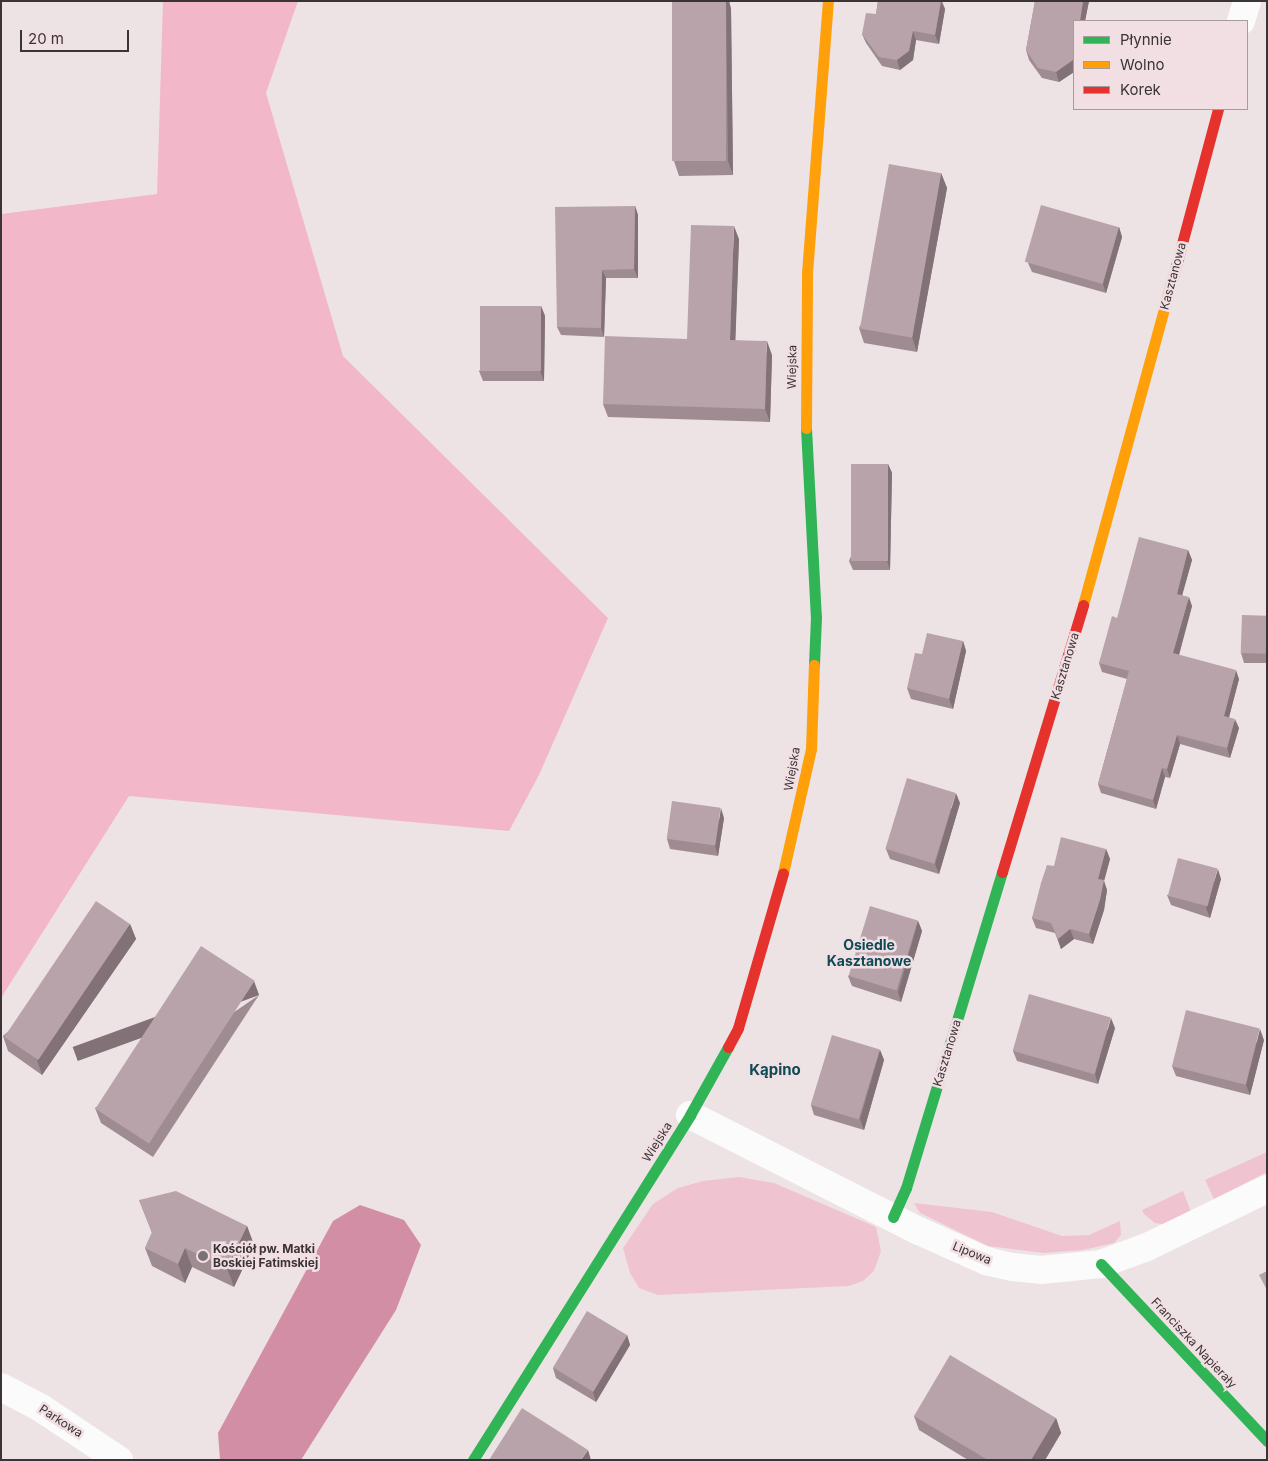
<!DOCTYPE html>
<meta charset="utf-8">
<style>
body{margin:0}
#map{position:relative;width:1268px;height:1461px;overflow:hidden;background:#ede3e5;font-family:Inter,sans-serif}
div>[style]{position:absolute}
.green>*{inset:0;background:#f0c3d0}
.forest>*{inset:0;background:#f2b8c9}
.water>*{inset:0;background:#d28ea4}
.street>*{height:28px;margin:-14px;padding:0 14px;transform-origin:14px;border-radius:14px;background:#fcfbfb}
.fast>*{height:11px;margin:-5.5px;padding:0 5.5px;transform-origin:5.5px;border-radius:5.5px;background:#30b455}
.slow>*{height:11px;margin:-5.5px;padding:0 5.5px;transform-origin:5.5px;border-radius:5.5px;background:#ff9f0a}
.jam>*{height:11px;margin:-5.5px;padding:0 5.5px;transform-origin:5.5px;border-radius:5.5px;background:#e5322d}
.wall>*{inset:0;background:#9f8c92}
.shaded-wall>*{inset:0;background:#827277;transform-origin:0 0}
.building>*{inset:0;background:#b9a3aa;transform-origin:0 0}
.dots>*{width:14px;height:14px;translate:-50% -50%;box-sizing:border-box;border:2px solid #f1dfe3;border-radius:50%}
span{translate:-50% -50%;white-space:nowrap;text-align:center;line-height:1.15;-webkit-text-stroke:5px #f1dfe3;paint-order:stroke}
.street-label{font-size:12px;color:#3b3436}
.poi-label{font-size:12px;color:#3b3436;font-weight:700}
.left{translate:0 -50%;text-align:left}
.neighbourhood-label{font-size:14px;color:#0d4a54;font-weight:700}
.quarter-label{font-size:15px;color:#0d4a54;font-weight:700}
.frame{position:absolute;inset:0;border:2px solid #3b3436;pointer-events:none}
.legend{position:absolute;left:1073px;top:20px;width:175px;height:90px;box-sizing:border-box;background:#f1dfe3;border:1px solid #a89b9e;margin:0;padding:6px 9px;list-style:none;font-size:15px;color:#3b3436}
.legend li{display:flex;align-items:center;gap:10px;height:25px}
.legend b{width:25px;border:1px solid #a89b9e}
.scale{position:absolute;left:20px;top:30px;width:109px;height:22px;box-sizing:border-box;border:2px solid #3b3436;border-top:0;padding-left:6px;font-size:15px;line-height:18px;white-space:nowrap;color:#3b3436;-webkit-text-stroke:4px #f1dfe3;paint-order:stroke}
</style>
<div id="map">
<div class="green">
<div style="clip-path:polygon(1267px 1152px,1267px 1172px,1214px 1199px,1205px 1180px)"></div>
<div style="clip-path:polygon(739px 1177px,774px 1183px,876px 1227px,881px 1251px,874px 1271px,863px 1281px,849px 1286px,658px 1295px,639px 1288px,630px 1273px,623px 1248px,653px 1204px,678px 1188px,703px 1181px)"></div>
<div style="clip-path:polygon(1183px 1191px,1191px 1212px,1163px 1224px,1155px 1223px,1144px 1214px,1142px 1210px)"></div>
<div style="clip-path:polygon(914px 1203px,992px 1212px,1062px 1236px,1089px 1235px,1120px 1221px,1121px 1235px,1114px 1243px,1083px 1250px,1043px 1253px,988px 1246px,920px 1213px)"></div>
</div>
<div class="forest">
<div style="clip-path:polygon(163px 1px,298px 1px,266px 93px,343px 356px,608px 618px,539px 775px,509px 831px,129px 796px,1px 998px,1px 214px,157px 194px)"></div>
</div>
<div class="water">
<div style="clip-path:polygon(360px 1205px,404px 1220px,421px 1245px,396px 1310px,301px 1460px,220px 1460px,218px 1433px,333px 1221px)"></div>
</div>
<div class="street">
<div style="left:1241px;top:21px;width:21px;rotate:-73deg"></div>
<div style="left:690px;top:1115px;width:257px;rotate:26.9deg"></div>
<div style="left:919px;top:1231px;width:73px;rotate:24.1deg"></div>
<div style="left:986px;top:1261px;width:28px;rotate:13deg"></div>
<div style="left:1013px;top:1267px;width:28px;rotate:6deg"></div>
<div style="left:1041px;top:1270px;width:60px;rotate:-5.7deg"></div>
<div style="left:1101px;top:1264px;width:49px;rotate:-20.3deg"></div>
<div style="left:1147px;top:1247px;width:133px;rotate:-25.8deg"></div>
<div style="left:1px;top:1387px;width:45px;rotate:27.7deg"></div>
<div style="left:41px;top:1408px;width:94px;rotate:33.7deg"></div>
</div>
<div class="fast">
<div style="left:806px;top:428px;width:189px;rotate:87deg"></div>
<div style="left:816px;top:617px;width:48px;rotate:92.4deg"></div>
<div style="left:893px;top:1217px;width:32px;rotate:-66deg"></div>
<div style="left:906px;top:1188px;width:330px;rotate:-73.1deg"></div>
<div style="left:1101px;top:1264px;width:243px;rotate:46.8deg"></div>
<div style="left:473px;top:1460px;width:408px;rotate:-57.8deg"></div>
<div style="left:690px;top:1115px;width:78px;rotate:-60.8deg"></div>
</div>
<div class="slow">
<div style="left:806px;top:428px;width:155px;rotate:-89.6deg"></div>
<div style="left:807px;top:273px;width:273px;rotate:-85.6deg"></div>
<div style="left:1083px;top:605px;width:340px;rotate:-74.7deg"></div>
<div style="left:783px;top:873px;width:127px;rotate:-77.3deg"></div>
<div style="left:811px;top:749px;width:84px;rotate:-88deg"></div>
</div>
<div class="jam">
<div style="left:1173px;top:277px;width:174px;rotate:-75deg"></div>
<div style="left:1002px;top:872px;width:279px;rotate:-73.1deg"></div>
<div style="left:728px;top:1047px;width:21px;rotate:-62deg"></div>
<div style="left:738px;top:1028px;width:161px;rotate:-73.8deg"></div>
</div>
<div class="wall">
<div style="clip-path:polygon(672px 1px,729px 1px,731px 9px,733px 175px,679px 176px,674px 161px)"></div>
<div style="clip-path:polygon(878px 1px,942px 1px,945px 9px,939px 44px,916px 40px,913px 60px,900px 70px,882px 66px,866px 43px,862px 34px,876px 14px)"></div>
<div style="clip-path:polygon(1035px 1px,1089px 1px,1085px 21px,1074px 21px,1074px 72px,1059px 82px,1042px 78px,1029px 60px,1026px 50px)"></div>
<div style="clip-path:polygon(941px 173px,947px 188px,917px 352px,864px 343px,859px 328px)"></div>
<div style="clip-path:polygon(635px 206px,638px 215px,638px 278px,606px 278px,604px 337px,561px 335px,557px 327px)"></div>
<div style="clip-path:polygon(1119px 227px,1122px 237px,1106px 293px,1032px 272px,1028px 263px)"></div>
<div style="clip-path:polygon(739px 239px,735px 340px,772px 355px,770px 422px,608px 417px,603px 404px,687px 339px)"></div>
<div style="clip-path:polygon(541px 306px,545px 316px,544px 381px,483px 381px,479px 371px)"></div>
<div style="clip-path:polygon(888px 464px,892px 473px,890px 570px,853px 570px,849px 561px)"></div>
<div style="clip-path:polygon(1188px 550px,1192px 560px,1182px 595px,1192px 606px,1179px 655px,1239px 679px,1229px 717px,1239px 728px,1230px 758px,1180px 744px,1170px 778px,1165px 777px,1156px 809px,1101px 793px,1098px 784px,1127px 679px,1102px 672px,1099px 663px,1117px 618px)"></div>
<div style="clip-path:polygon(1267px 616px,1267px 663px,1244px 663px,1241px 653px)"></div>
<div style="clip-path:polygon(963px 641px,966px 651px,953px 709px,911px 699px,907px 688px)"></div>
<div style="clip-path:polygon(960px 803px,939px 874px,890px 859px,886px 849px)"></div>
<div style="clip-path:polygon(724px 818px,718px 856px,670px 849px,667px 839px)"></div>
<div style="clip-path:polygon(1106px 849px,1110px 859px,1104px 881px,1107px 890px,1104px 910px,1093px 944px,1074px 939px,1061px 949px,1055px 933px,1036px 928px,1032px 918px,1054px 866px)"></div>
<div style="clip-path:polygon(1221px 879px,1210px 918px,1171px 905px,1167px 895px)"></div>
<div style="clip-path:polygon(918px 921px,922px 931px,901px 1002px,852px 986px,848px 976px)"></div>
<div style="clip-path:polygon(130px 924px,136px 939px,42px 1075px,8px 1051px,3px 1036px)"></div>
<div style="clip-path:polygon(259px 995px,153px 1157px,101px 1123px,95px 1108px)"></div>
<div style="clip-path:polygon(1115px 1028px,1098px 1084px,1017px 1061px,1013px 1051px)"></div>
<div style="clip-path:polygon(1264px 1040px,1250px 1095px,1176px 1076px,1172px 1066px)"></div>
<div style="clip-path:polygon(880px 1050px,884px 1060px,864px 1130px,814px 1115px,811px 1105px)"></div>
<div style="clip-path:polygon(139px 1200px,247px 1226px,254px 1245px,234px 1287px,192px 1267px,185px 1283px,152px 1266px,145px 1248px,152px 1233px)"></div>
<div style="clip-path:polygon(627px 1335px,630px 1345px,596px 1402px,556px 1378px,553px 1368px)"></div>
<div style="clip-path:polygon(914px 1416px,1056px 1418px,1061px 1433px,1045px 1460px,968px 1460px,919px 1430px)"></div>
</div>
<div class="shaded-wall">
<div style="clip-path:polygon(726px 1px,729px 1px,731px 9px,733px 175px,728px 161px)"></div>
<div style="clip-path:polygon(941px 1px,945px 9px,939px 44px,935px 35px)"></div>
<div style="clip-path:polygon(1083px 1px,1089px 1px,1085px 21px,1080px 21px)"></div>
<div style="clip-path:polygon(913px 31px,916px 40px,913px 60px,900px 70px,897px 60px)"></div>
<div style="clip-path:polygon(1074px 53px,1074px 72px,1059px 82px,1056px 72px)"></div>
<div style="clip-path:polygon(941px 173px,947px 188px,917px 352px,912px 337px)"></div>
<div style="clip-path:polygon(635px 206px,638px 215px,638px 278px,634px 269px)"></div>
<div style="clip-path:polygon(734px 226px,739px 239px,735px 353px,730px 340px)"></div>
<div style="clip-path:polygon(1119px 227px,1122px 237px,1106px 293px,1103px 284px)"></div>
<div style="clip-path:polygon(602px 270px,606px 278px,604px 337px,601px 328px)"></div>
<div style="clip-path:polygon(541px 306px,545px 316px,544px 381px,540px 371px)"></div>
<div style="clip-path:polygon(767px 341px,772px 355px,770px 422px,765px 409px)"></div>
<div style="clip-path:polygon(888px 464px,892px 473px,890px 570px,887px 561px)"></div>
<div style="clip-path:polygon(1188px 550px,1192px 560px,1180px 603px,1177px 594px)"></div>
<div style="clip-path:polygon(1189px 597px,1192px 606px,1177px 662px,1173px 653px)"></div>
<div style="clip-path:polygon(963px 641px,966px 651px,953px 709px,949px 699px)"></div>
<div style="clip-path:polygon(1236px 670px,1239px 679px,1227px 725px,1224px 716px)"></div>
<div style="clip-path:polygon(1235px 719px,1239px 728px,1230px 758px,1227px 748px)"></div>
<div style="clip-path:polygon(1177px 735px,1180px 744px,1170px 778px,1167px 769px)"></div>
<div style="clip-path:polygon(1162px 768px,1165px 777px,1156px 809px,1153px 800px)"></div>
<div style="clip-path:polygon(956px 793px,960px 803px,939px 874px,935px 864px)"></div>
<div style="clip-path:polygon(721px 808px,724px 818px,718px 856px,715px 846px)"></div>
<div style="clip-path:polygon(1106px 849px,1110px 859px,1104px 881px,1107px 890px,1104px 910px,1093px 944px,1089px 934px,1098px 879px)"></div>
<div style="clip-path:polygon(1218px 869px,1221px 879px,1210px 918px,1206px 908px)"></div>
<div style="clip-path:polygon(918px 921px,922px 931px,901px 1002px,898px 992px)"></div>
<div style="clip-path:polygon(130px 924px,136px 939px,42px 1075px,37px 1060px)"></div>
<div style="clip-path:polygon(1070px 929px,1074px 939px,1061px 949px,1058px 939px)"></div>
<div style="left:254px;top:981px;width:15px;height:193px;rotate:70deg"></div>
<div style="clip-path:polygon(1111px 1018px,1115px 1028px,1098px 1084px,1095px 1074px)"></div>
<div style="clip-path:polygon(1260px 1029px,1264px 1040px,1250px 1095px,1246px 1085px)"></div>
<div style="clip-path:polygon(880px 1050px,884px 1060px,864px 1130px,860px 1119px)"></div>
<div style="clip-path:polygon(247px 1226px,254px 1245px,234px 1287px,227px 1268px)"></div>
<div style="clip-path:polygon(185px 1248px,192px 1267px,185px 1283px,178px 1264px)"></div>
<div style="clip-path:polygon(627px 1335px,630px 1345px,596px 1402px,593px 1392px)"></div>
<div style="clip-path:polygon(1056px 1418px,1061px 1433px,1045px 1460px,1031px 1460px)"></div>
<div style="clip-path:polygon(588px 1450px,591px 1460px,581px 1460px)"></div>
</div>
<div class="building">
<div style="left:672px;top:1px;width:54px;height:160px"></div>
<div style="clip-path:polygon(878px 1px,941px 1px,935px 35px,913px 31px,909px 51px,897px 60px,879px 57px,862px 34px,866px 13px,876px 14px)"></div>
<div style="clip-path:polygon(1035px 1px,1083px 1px,1080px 21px,1074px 21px,1074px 53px,1073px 60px,1056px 72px,1038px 68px,1026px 50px)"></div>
<div style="left:889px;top:164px;width:53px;height:167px;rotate:10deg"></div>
<div style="left:1041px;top:205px;width:81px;height:59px;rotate:16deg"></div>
<div style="clip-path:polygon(635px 206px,634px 269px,602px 270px,601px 328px,557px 327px,555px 207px)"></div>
<div style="clip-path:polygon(691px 225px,734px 226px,730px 340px,767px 341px,765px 409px,603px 404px,605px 336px,687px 339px)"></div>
<div style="left:480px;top:306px;width:61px;height:65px"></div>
<div style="left:851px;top:464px;width:37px;height:97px"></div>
<div style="clip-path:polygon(1139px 537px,1188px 550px,1177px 594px,1189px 597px,1173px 653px,1236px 670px,1224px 716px,1235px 719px,1227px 748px,1177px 735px,1167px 769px,1162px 768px,1153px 800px,1098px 784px,1129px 671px,1099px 663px,1112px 616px,1117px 618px)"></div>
<div style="left:1242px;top:615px;width:25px;height:38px;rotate:2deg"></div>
<div style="clip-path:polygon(927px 633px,963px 641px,949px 699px,907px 688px,915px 653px,922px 654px)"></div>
<div style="left:907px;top:778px;width:51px;height:74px;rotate:17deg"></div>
<div style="left:672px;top:801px;width:49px;height:38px;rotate:8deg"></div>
<div style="clip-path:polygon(1061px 837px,1106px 849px,1098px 879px,1104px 880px,1100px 900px,1089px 934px,1070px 929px,1058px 939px,1051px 923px,1032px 918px,1041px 883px,1047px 865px,1054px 866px)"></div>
<div style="left:1178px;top:858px;width:41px;height:39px;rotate:15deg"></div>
<div style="left:96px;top:901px;width:41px;height:164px;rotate:34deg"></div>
<div style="left:870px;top:906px;width:50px;height:73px;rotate:17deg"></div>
<div style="left:201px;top:946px;width:64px;height:194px;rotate:33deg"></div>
<div style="left:1029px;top:994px;width:85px;height:59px;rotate:16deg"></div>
<div style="left:1186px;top:1010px;width:76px;height:58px;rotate:14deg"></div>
<div style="left:832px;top:1035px;width:50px;height:73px;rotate:17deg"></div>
<div style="clip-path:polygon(176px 1191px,247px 1226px,227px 1268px,185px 1248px,178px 1264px,145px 1248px,152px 1232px,139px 1200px)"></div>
<div style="clip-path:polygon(1267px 1271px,1267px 1290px,1259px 1275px)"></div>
<div style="left:587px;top:1311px;width:47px;height:66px;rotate:31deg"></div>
<div style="clip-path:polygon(950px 1355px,1056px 1418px,1031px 1460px,988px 1460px,914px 1416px)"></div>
<div style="clip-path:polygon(522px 1408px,588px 1450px,581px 1460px,489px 1460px)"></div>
</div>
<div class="dots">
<div style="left:203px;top:1256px;background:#797173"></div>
</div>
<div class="street-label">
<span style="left:1173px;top:276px;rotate:-75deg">Kasztanowa</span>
<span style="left:792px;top:367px;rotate:-89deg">Wiejska</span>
<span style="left:1065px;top:666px;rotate:-73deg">Kasztanowa</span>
<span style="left:792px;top:769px;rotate:-80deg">Wiejska</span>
<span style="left:947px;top:1053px;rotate:-73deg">Kasztanowa</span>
<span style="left:657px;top:1142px;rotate:-58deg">Wiejska</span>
<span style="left:972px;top:1253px;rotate:22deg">Lipowa</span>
<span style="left:1194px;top:1343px;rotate:47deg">Franciszka Napierały</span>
<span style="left:61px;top:1421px;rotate:33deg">Parkowa</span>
</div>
<div class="poi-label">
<span class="left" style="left:213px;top:1256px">Kościół pw. Matki<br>Boskiej Fatimskiej</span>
</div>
<div class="neighbourhood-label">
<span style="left:869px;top:953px">Osiedle<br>Kasztanowe</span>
</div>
<div class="quarter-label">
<span style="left:775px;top:1070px">Kąpino</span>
</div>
<div class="frame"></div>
<ul class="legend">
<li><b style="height:6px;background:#30b455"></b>Płynnie</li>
<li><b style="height:6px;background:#ff9f0a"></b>Wolno</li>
<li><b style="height:6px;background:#e5322d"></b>Korek</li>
</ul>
<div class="scale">20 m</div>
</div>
